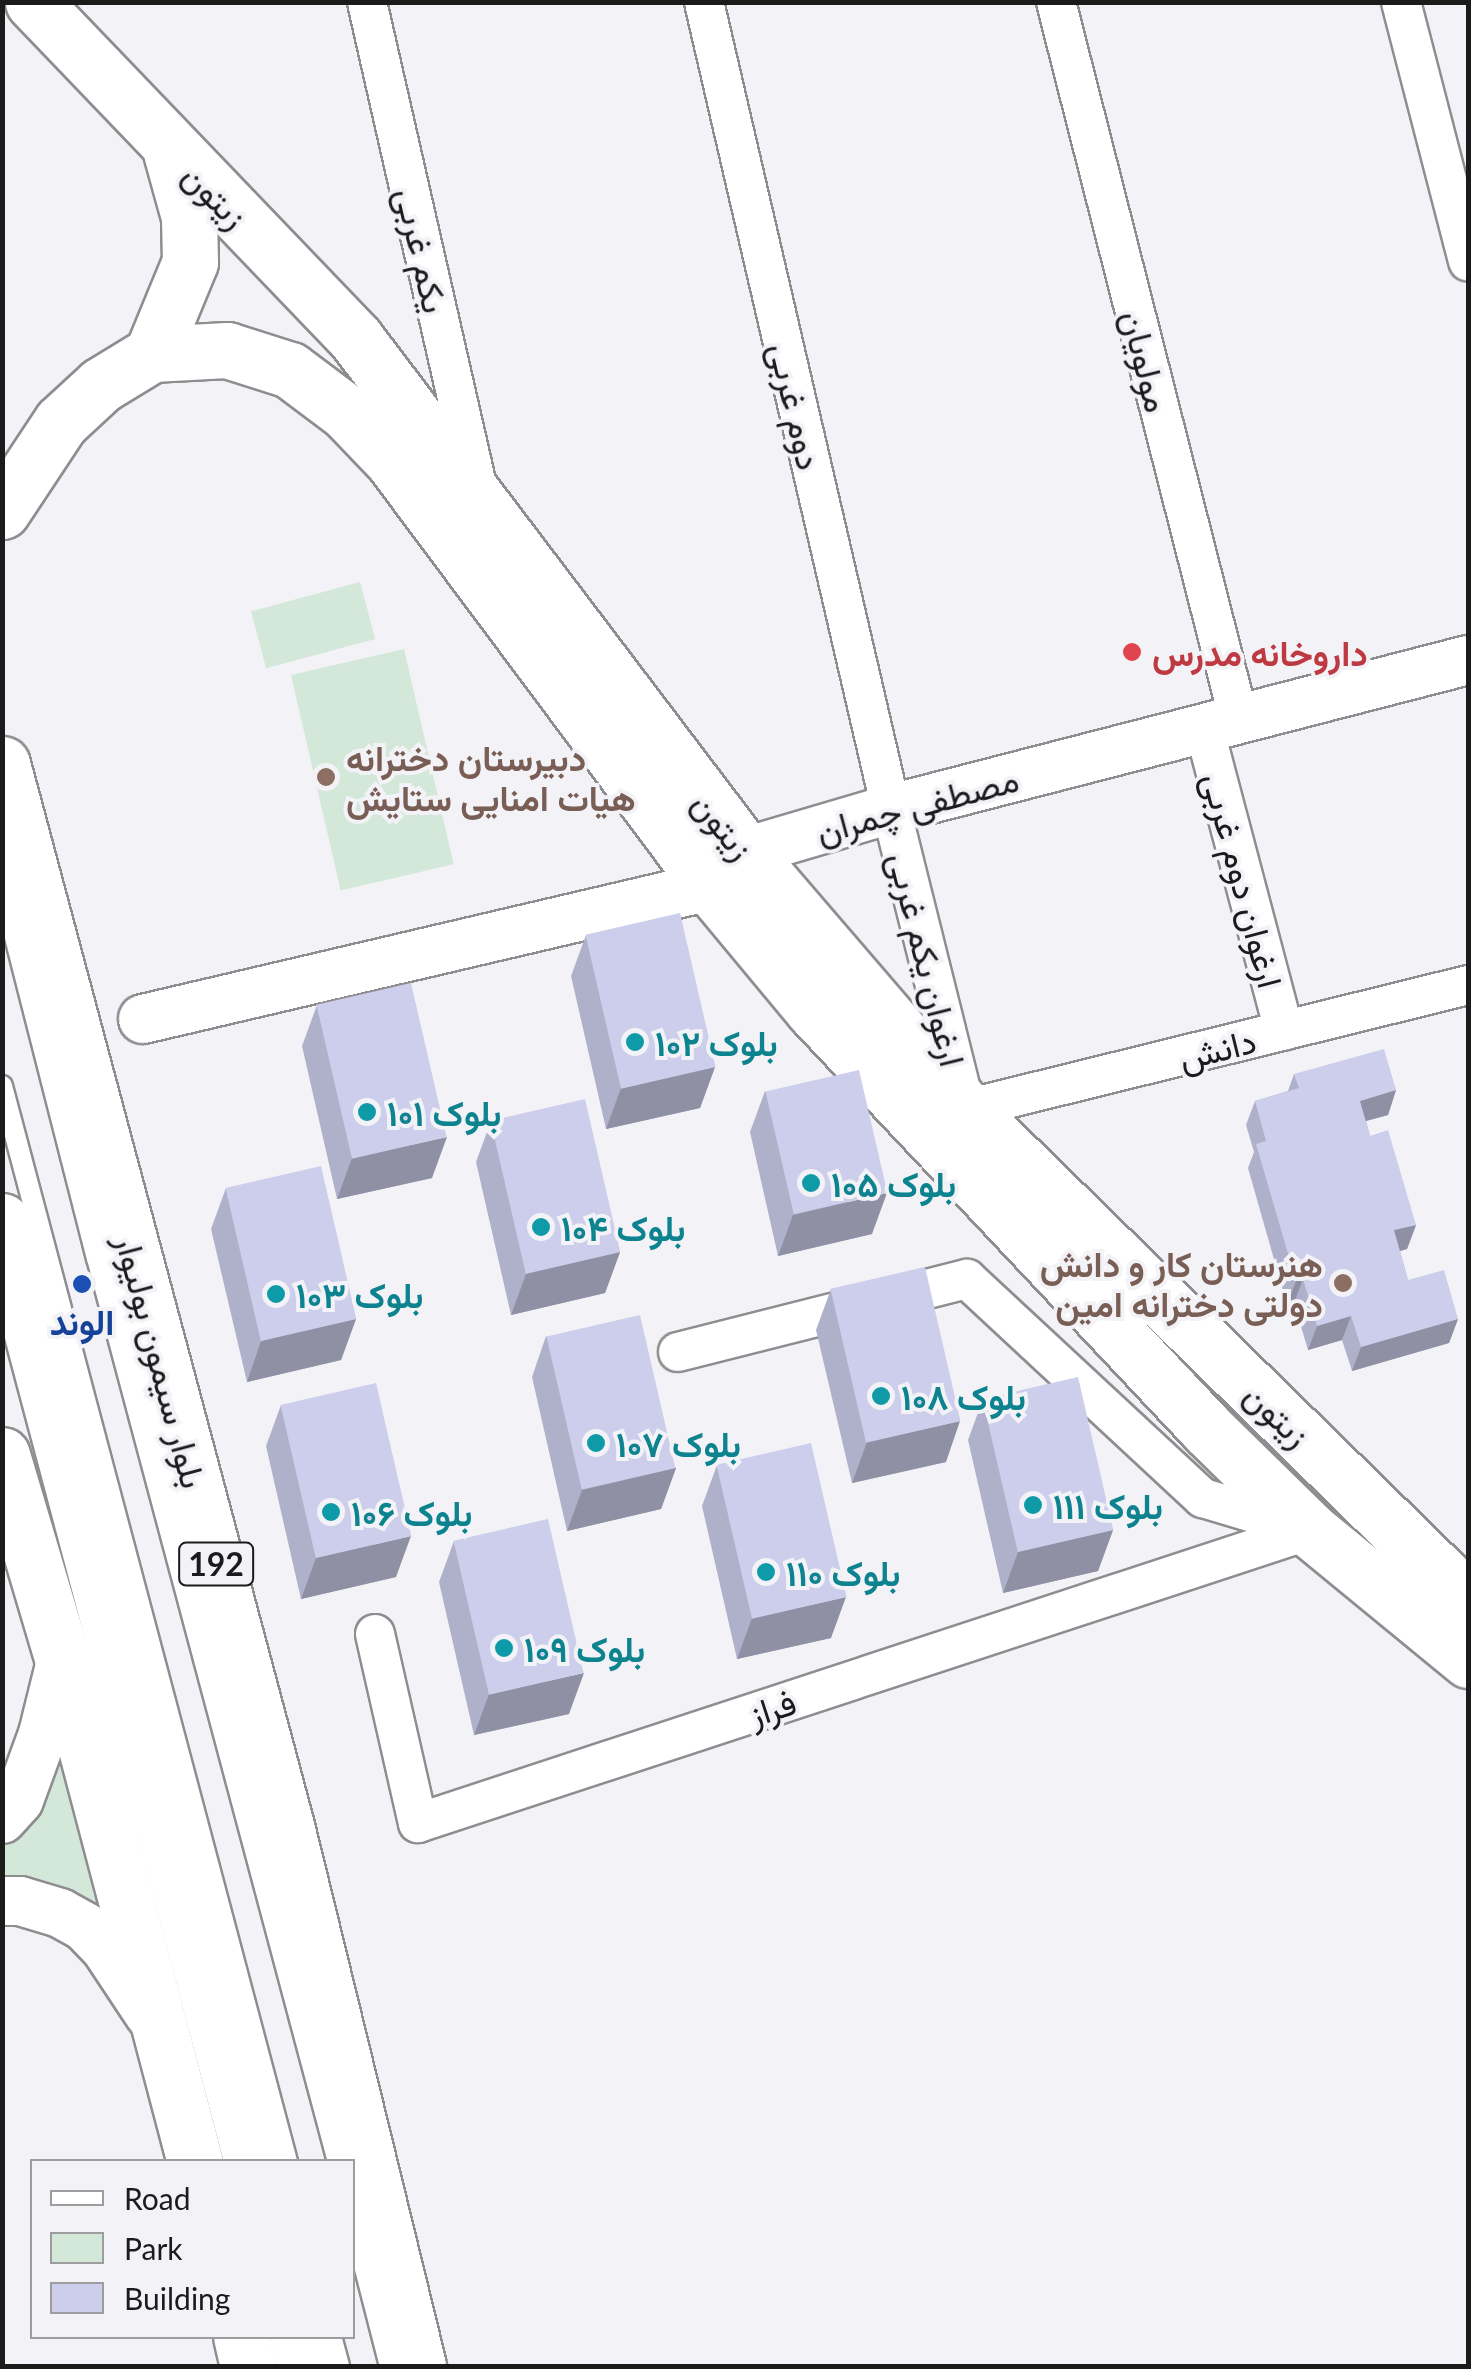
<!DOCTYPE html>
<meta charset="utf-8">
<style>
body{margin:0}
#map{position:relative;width:1471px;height:2369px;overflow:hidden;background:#f3f3f7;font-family:Lato,Vazirmatn,sans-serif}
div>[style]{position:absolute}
.green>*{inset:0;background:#d4e8d9;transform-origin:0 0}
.roads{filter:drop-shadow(2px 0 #8e8e91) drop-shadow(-2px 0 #8e8e91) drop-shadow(0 2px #8e8e91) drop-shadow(0 -2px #8e8e91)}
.service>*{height:20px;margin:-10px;padding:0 10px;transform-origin:10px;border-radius:10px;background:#fff}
.minor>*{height:38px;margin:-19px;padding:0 19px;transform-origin:19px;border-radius:19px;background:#fff}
.tertiary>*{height:48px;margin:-24px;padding:0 24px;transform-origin:24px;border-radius:24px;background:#fff}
.secondary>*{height:55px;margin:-27.5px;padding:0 27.5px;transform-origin:27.5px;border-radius:27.5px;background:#fff}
.primary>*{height:55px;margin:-27.5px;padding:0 27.5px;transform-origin:27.5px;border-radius:27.5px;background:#fff}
.wall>*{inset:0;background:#afb1ca}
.shaded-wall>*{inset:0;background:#8f90a4}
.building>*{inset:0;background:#ccceeb;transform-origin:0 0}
.dots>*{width:28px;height:28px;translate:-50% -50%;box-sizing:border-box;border:5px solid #f3f3f7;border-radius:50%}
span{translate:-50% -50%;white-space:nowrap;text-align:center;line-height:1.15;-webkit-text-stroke:8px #f3f3f7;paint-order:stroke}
.shield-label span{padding:2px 8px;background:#f3f3f7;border:2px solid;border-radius:8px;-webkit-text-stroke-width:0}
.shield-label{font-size:32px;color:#1b1b1c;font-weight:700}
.street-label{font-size:35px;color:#1b1b1c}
.health-label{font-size:35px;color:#be3a42;font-weight:700}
.left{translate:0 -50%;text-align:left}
.education-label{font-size:35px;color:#785e54;font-weight:700}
.right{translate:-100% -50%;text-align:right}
.culture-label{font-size:35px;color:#0d838f;font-weight:700}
.transit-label{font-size:35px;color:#164399;font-weight:700}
.frame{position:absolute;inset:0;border:5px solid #1b1b1c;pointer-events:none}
.legend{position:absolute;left:30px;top:2159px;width:325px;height:180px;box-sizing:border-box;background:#f3f3f7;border:2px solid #9d9d9f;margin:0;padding:12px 18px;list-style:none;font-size:30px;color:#1b1b1c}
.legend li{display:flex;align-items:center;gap:20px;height:50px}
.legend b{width:50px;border:2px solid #9d9d9f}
</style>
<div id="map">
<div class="green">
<div style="left:360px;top:582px;width:59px;height:113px;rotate:75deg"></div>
<div style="left:404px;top:649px;width:221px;height:116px;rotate:77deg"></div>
<div style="clip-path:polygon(61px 1736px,119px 1934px,3px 1882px,3px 1841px)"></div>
</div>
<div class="roads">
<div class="service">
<div style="left:2px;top:886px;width:384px;rotate:75.7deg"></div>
<div style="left:97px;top:1258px;width:936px;rotate:75.07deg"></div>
<div style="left:2px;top:1086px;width:1113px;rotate:75.16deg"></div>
<div style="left:352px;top:2218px;width:153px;rotate:75.6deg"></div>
<div style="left:331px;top:2336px;width:31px;rotate:75deg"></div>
</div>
<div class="minor">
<div style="left:367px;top:2px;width:500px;rotate:77.19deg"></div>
<div style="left:704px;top:2px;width:828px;rotate:76.95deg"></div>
<div style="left:891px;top:809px;width:309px;rotate:76deg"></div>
<div style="left:966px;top:1109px;width:517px;rotate:-13.87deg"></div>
<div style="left:1056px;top:2px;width:741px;rotate:75.7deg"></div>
<div style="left:1401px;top:2px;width:268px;rotate:75.5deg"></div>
<div style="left:1204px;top:728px;width:313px;rotate:75.2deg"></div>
<div style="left:678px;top:1352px;width:298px;rotate:-14.2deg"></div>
<div style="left:967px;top:1279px;width:322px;rotate:42.9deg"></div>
<div style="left:1203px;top:1498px;width:104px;rotate:16.7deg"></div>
<div style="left:375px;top:1634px;width:194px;rotate:77.2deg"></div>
<div style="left:418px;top:1823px;width:939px;rotate:-18.18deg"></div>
</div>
<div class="tertiary">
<div style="left:143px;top:1019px;width:582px;rotate:-13.2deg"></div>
<div style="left:710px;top:886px;width:49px;rotate:-44.2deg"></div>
<div style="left:745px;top:852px;width:152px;rotate:-16.4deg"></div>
<div style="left:891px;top:809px;width:596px;rotate:-14.48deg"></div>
<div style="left:2px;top:1819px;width:25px;rotate:-48deg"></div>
<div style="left:19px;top:1800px;width:70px;rotate:-70deg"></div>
<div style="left:43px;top:1734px;width:79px;rotate:-76.1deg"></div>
<div style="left:2px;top:1901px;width:18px"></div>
<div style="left:20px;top:1901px;width:42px;rotate:16.7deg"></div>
<div style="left:60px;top:1913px;width:29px;rotate:29deg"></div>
<div style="left:85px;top:1927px;width:30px;rotate:46deg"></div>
<div style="left:106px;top:1949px;width:78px;rotate:56.5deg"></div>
</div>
<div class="secondary">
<div style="left:33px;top:2px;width:467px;rotate:46.2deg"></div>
<div style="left:356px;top:339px;width:644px;rotate:52.83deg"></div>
<div style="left:745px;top:852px;width:339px;rotate:49.3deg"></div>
<div style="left:966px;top:1109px;width:702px;rotate:44.37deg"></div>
<div style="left:152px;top:354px;width:100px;rotate:-67.6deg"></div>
<div style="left:190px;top:262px;width:45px;rotate:-91.3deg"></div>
<div style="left:189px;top:217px;width:67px;rotate:-105.5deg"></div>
<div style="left:2px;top:511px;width:107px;rotate:-56.5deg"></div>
<div style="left:61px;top:422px;width:54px;rotate:-42.8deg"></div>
<div style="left:101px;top:385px;width:60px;rotate:-31.3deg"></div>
<div style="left:152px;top:354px;width:75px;rotate:-3.1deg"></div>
<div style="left:227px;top:350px;width:66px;rotate:17.6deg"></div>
<div style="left:290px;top:370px;width:70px;rotate:36.9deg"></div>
<div style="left:346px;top:412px;width:66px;rotate:46.2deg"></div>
<div style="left:392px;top:460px;width:532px;rotate:53.26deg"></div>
<div style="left:710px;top:886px;width:161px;rotate:50.3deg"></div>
<div style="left:813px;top:1010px;width:575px;rotate:46.76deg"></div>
<div style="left:1207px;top:1429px;width:144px;rotate:44.4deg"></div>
<div style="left:1310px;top:1530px;width:205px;rotate:39.4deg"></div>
</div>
<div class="primary">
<div style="left:2px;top:764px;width:1099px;rotate:75.03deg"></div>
<div style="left:286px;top:1826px;width:556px;rotate:76.26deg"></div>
<div style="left:2px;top:1221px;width:974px;rotate:75.12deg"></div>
<div style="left:2px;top:1455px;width:211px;rotate:73.5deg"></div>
<div style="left:62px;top:1657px;width:522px;rotate:75.25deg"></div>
<div style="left:241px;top:2336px;width:31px;rotate:77deg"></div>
<div style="left:297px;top:2336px;width:31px;rotate:77deg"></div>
</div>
</div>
<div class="wall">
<div style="clip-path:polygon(586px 935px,715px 1067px,700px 1108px,606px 1129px,571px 976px)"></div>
<div style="clip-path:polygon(317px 1005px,432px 1178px,337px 1199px,302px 1046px)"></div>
<div style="clip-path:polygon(1294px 1074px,1396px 1090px,1388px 1115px,1366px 1121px,1370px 1136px,1416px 1225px,1407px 1249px,1400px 1251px,1408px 1280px,1458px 1319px,1449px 1343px,1352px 1371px,1342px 1340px,1308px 1350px,1294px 1303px,1287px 1305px,1248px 1168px,1254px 1152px,1246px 1125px,1255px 1101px,1288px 1091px)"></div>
<div style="clip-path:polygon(765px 1091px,872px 1234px,778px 1256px,750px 1132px)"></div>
<div style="clip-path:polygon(491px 1121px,620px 1252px,605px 1293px,511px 1315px,476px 1162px)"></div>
<div style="clip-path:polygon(226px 1188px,356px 1319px,341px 1360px,247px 1382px,211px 1229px)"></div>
<div style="clip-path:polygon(831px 1289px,946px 1462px,852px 1483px,816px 1330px)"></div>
<div style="clip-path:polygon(546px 1336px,676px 1468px,661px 1509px,567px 1531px,532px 1377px)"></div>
<div style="clip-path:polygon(983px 1399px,1113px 1530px,1098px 1571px,1003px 1593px,968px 1440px)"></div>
<div style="clip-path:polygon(281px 1405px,396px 1577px,301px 1599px,266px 1446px)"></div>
<div style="clip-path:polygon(717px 1465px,831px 1638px,737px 1659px,702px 1506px)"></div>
<div style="clip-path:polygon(454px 1541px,569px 1714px,474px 1735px,439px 1582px)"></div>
</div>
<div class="shaded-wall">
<div style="clip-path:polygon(715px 1067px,700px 1108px,606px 1129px,621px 1088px)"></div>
<div style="clip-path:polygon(1396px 1090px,1388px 1115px,1351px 1125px,1360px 1101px)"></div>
<div style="clip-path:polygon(447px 1137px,432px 1178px,337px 1199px,352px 1158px)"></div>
<div style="clip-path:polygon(887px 1193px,872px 1234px,778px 1256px,793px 1215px)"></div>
<div style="clip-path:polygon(1416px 1225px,1407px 1249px,1385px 1255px,1394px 1230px)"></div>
<div style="clip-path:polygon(620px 1252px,605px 1293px,511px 1315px,526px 1274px)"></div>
<div style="clip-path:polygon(1303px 1279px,1294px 1303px,1287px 1305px,1296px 1281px)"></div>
<div style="clip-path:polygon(1351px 1316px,1342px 1340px,1308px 1350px,1317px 1326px)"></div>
<div style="clip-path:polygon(356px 1319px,341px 1360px,247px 1382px,261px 1341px)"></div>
<div style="clip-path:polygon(1458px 1319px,1449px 1343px,1352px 1371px,1361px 1347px)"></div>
<div style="clip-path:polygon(960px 1421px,946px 1462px,852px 1483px,867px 1442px)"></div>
<div style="clip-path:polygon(676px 1468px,661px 1509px,567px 1531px,582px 1490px)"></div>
<div style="clip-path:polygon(1113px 1530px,1098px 1571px,1003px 1593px,1018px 1552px)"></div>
<div style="clip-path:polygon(411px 1536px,396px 1577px,301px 1599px,316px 1558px)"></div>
<div style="clip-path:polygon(846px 1597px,831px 1638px,737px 1659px,752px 1618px)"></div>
<div style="clip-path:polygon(584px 1673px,569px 1714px,474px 1735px,489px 1694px)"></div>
</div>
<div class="building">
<div style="left:680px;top:913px;width:158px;height:97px;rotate:77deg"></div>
<div style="left:411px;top:983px;width:158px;height:97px;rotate:77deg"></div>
<div style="clip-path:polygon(1384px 1049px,1396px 1090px,1360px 1101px,1370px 1136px,1388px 1130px,1416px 1225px,1394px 1230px,1408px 1280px,1444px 1270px,1458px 1319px,1361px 1347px,1351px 1316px,1317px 1326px,1303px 1279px,1296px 1281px,1256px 1144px,1266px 1141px,1255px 1101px,1299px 1088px,1294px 1074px)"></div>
<div style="left:859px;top:1070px;width:126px;height:96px;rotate:77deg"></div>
<div style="left:585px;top:1099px;width:157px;height:97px;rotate:77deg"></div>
<div style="left:321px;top:1166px;width:157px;height:98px;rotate:77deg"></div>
<div style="left:925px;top:1267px;width:158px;height:97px;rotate:77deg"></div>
<div style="left:640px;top:1315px;width:157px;height:96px;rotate:77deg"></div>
<div style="left:1078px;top:1377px;width:157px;height:98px;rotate:77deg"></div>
<div style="left:376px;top:1383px;width:157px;height:98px;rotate:77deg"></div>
<div style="left:811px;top:1443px;width:158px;height:97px;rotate:77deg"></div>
<div style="left:548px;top:1519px;width:158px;height:97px;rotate:77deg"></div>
</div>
<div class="dots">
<div style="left:1132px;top:652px;background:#e0444e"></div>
<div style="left:326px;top:777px;background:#8d6e63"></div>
<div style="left:635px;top:1042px;background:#0f9aa8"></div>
<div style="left:367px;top:1112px;background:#0f9aa8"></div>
<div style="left:811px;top:1183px;background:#0f9aa8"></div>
<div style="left:541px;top:1227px;background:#0f9aa8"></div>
<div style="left:1343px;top:1283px;background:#8d6e63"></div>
<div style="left:82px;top:1284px;background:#1a4fb4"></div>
<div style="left:276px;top:1294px;background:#0f9aa8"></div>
<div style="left:881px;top:1396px;background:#0f9aa8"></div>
<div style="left:596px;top:1443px;background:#0f9aa8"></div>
<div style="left:1033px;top:1505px;background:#0f9aa8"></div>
<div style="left:331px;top:1512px;background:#0f9aa8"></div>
<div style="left:766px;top:1572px;background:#0f9aa8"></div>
<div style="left:504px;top:1648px;background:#0f9aa8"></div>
</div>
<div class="shield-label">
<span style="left:216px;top:1564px">192</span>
</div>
<div class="street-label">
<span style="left:216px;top:195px;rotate:46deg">زیتون</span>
<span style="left:423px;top:250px;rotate:77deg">یکم غربی</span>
<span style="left:1147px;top:361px;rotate:76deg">مولویان</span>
<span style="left:797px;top:406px;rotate:77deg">دوم غربی</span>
<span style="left:917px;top:804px;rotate:-15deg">مصطفی چمران</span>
<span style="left:724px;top:825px;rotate:52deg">زیتون</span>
<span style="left:1244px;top:880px;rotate:75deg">ارغوان دوم غربی</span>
<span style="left:928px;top:959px;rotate:76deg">ارغوان یکم غربی</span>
<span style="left:1217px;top:1048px;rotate:-14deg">دانش</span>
<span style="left:162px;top:1361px;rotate:75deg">بلوار سیمون بولیوار</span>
<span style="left:1278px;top:1414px;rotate:44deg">زیتون</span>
<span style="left:772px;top:1707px;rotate:-18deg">فراز</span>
</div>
<div class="health-label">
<span class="left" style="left:1152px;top:652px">داروخانه مدرس</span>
</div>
<div class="education-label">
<span class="left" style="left:346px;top:777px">دبیرستان دخترانه<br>هیات امنایی ستایش</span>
<span class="right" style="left:1323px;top:1283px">هنرستان کار و دانش<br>دولتی دخترانه امین</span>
</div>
<div class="culture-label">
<span class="left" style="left:655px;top:1042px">بلوک ۱۰۲</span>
<span class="left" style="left:387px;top:1112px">بلوک ۱۰۱</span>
<span class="left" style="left:831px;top:1183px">بلوک ۱۰۵</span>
<span class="left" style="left:561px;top:1227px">بلوک ۱۰۴</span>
<span class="left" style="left:296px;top:1294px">بلوک ۱۰۳</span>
<span class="left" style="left:901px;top:1396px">بلوک ۱۰۸</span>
<span class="left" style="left:616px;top:1443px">بلوک ۱۰۷</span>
<span class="left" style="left:1053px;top:1505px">بلوک ۱۱۱</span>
<span class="left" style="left:351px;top:1512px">بلوک ۱۰۶</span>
<span class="left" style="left:786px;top:1572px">بلوک ۱۱۰</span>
<span class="left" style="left:524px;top:1648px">بلوک ۱۰۹</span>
</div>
<div class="transit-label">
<span style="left:82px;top:1321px">الوند</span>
</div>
<div class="frame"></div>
<ul class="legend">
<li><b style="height:12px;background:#fff"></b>Road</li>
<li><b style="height:28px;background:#d4e8d9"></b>Park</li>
<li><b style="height:28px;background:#ccceeb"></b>Building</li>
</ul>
</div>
